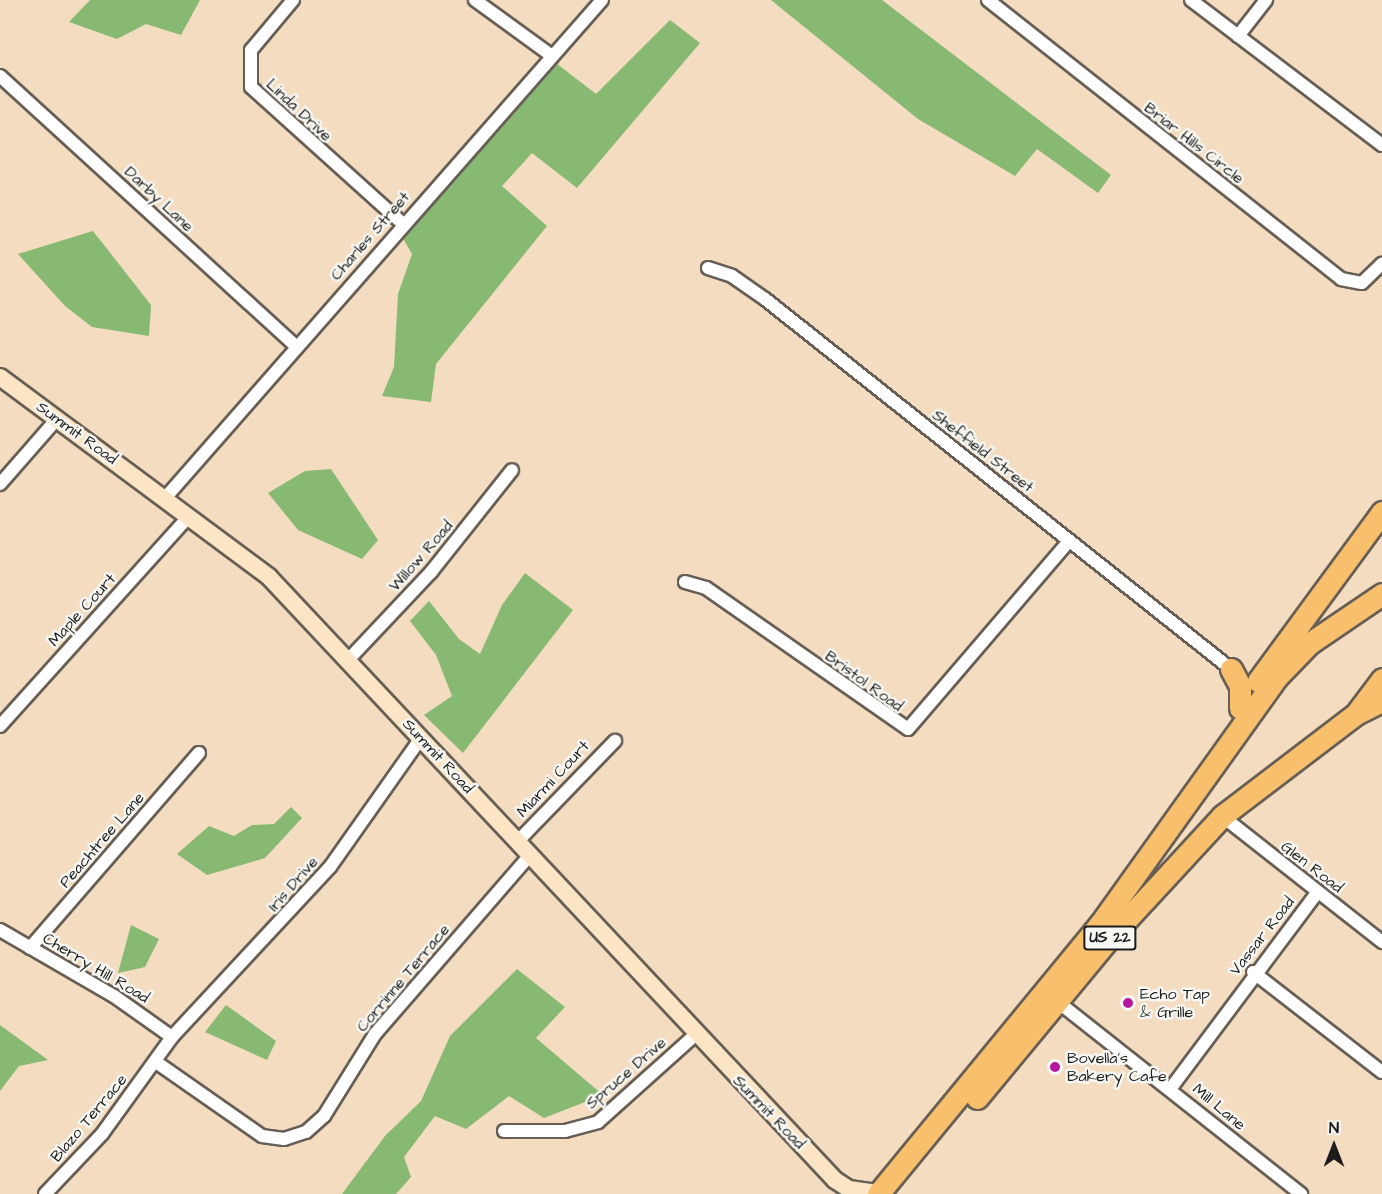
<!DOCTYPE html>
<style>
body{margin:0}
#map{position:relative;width:1382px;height:1194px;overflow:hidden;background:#f3dcbf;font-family:"Architects Daughter",sans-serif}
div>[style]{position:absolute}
.forest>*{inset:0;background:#87b973}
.roads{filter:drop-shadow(2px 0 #675f55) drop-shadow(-2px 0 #675f55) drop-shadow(0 2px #675f55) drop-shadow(0 -2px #675f55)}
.street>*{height:12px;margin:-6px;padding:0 6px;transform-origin:6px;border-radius:6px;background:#fff}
.secondary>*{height:16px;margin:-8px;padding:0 8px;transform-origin:8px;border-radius:8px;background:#fce5c4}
.highway>*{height:21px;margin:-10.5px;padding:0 10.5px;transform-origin:10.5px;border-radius:10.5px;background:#f8bf6c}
.dots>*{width:16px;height:16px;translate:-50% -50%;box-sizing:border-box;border:3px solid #f6f6f2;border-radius:50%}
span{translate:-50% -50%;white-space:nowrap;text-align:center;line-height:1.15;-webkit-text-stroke:5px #f6f6f2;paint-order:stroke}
.shield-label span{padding:2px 4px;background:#f6f6f2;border:2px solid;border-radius:4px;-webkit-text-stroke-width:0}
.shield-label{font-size:15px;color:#1c1c1c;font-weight:700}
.street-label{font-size:16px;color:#1c1c1c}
.poi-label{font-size:16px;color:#1c1c1c}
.left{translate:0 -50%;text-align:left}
.north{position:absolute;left:1304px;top:1116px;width:60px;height:60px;-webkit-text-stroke:4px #f6f6f2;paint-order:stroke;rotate:0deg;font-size:16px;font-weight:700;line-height:24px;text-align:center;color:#1c1c1c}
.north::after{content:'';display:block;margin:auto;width:21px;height:27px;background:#1c1c1c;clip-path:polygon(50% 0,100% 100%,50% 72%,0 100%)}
</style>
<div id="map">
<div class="forest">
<div style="clip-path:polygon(90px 0,200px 0,181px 35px,146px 24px,117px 39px,69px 22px)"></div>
<div style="clip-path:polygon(771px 0,882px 0,1111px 175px,1098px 193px,1037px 149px,1015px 176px,918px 119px)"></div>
<div style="clip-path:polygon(670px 20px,700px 43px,577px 188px,532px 153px,502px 186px,547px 226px,436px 364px,431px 402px,382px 396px,394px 367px,398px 294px,412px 254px,401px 235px,556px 63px,596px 94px)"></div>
<div style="clip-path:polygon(93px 231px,151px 305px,149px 336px,92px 327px,65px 306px,18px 254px)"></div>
<div style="clip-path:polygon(331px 469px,378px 540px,362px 559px,298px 530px,268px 493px,305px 471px)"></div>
<div style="clip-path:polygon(525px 573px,573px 610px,463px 753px,424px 715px,452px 696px,436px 655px,410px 621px,429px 601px,459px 639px,480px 654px,502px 605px)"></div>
<div style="clip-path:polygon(291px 807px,302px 818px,265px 858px,207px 875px,177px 854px,209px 826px,234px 836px,252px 825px,274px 824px)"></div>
<div style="clip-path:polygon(131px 925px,159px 939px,145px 967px,118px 973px)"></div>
<div style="clip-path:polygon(517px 969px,565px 1007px,536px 1038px,603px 1095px,544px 1118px,509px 1096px,466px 1129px,435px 1116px,404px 1157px,411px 1177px,396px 1194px,342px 1194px,385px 1136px,421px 1101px,450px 1036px)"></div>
<div style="clip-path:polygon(226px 1005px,276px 1041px,267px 1060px,205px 1032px)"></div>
<div style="clip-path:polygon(0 1025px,48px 1060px,19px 1066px,0 1091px)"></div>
</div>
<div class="roads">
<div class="street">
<div style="left:293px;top:0;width:65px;rotate:130deg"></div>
<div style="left:251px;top:50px;width:37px;rotate:90deg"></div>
<div style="left:251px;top:87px;width:205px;rotate:42deg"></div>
<div style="left:475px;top:0;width:95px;rotate:36deg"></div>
<div style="left:988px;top:0;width:450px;rotate:38.3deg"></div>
<div style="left:1341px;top:279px;width:21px;rotate:11deg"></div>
<div style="left:1362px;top:283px;width:28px;rotate:-44deg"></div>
<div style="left:1191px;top:0;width:240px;rotate:37.2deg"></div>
<div style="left:1238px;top:36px;width:46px;rotate:-52.1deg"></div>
<div style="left:0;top:76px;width:401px;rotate:42.4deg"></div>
<div style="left:708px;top:268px;width:25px;rotate:18deg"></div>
<div style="left:732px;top:276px;width:40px;rotate:34.9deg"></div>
<div style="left:765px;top:299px;width:595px;rotate:38.45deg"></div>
<div style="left:0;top:484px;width:86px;rotate:-48.8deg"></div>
<div style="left:166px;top:497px;width:661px;rotate:-48.74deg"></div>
<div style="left:685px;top:582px;width:22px;rotate:16deg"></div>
<div style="left:706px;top:588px;width:246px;rotate:34.9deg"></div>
<div style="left:908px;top:729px;width:248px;rotate:-49.4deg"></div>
<div style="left:349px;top:659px;width:120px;rotate:-46.7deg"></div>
<div style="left:431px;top:572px;width:130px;rotate:-51.5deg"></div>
<div style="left:0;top:726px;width:283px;rotate:-48deg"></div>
<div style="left:1222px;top:816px;width:204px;rotate:38.2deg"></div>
<div style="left:517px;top:842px;width:141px;rotate:-45.9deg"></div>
<div style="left:0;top:930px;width:132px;rotate:30.1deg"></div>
<div style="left:114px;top:996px;width:71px;rotate:35.3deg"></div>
<div style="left:30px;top:948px;width:258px;rotate:-49.1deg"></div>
<div style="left:1253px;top:972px;width:163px;rotate:37.8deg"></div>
<div style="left:1058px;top:1002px;width:310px;rotate:38.3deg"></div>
<div style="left:156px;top:1062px;width:129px;rotate:34.9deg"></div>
<div style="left:262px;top:1136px;width:22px;rotate:8deg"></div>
<div style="left:284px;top:1139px;width:23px;rotate:-18deg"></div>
<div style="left:306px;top:1132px;width:24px;rotate:-42deg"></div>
<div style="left:324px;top:1116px;width:97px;rotate:-58.1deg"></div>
<div style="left:375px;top:1034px;width:237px;rotate:-49.1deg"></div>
<div style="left:1171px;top:1088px;width:244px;rotate:-53.2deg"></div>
<div style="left:504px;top:1131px;width:61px"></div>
<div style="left:565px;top:1131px;width:34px;rotate:-15deg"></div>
<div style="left:598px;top:1122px;width:130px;rotate:-41.9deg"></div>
<div style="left:45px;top:1194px;width:83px;rotate:-46.5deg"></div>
<div style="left:102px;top:1134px;width:120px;rotate:-54.2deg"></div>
<div style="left:172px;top:1037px;width:232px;rotate:-47.1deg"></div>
<div style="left:330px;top:867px;width:158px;rotate:-54.8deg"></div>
</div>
<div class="secondary">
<div style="left:0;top:377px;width:335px;rotate:36.6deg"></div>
<div style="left:269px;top:577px;width:827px;rotate:46.81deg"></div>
<div style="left:835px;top:1180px;width:17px;rotate:33deg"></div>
<div style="left:849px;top:1189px;width:30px;rotate:8deg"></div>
</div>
<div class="highway">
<div style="left:1231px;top:669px;width:19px;rotate:62deg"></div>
<div style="left:1240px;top:686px;width:22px;rotate:90deg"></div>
<div style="left:1258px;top:681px;width:210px;rotate:-53.7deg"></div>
<div style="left:1358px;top:711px;width:40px;rotate:-53deg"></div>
<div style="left:977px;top:1098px;width:201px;rotate:-50.4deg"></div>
<div style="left:1105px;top:943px;width:173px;rotate:-47.3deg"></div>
<div style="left:1222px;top:816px;width:168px;rotate:-37.3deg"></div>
<div style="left:1356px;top:714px;width:29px;rotate:-27deg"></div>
<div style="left:878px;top:1194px;width:350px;rotate:-50.6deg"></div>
<div style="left:1100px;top:924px;width:304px;rotate:-54.4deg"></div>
<div style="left:1277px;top:677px;width:47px;rotate:-45.9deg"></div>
<div style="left:1310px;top:643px;width:87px;rotate:-34.2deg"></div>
</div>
</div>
<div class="dots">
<div style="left:1128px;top:1003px;background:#b5179e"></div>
<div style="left:1055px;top:1067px;background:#b5179e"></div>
</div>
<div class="shield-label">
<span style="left:1110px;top:938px">US 22</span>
</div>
<div class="street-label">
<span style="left:299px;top:110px;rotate:43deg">Linda Drive</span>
<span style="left:1194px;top:143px;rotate:38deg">Briar Hills Circle</span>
<span style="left:159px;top:199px;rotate:43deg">Darby Lane</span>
<span style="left:370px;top:236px;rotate:-49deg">Charles Street</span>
<span style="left:77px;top:433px;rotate:36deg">Summit Road</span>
<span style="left:983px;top:451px;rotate:38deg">Sheffield Street</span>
<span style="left:421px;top:556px;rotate:-49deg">Willow Road</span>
<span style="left:82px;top:610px;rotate:-48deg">Maple Court</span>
<span style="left:864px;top:681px;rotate:36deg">Bristol Road</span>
<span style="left:438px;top:756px;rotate:47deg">Summit Road</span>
<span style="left:553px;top:779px;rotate:-47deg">Miarmi Court</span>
<span style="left:102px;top:840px;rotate:-49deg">Peachtree Lane</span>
<span style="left:1312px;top:867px;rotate:38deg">Glen Road</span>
<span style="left:293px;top:884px;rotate:-49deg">Iris Drive</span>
<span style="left:1262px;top:936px;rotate:-52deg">Vassar Road</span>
<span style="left:96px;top:968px;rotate:31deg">Cherry Hill Road</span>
<span style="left:403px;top:978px;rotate:-50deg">Corrinne Terrace</span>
<span style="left:626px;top:1073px;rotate:-41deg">Spruce Drive</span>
<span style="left:1219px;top:1107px;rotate:40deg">Mill Lane</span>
<span style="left:769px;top:1112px;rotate:46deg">Summit Road</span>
<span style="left:89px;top:1118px;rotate:-50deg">Blazo Terrace</span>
</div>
<div class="poi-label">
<span class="left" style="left:1140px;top:1003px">Echo Tap<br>&amp; Grille</span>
<span class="left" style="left:1067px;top:1067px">Bovella's<br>Bakery Cafe</span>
</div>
<div class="north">N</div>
</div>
